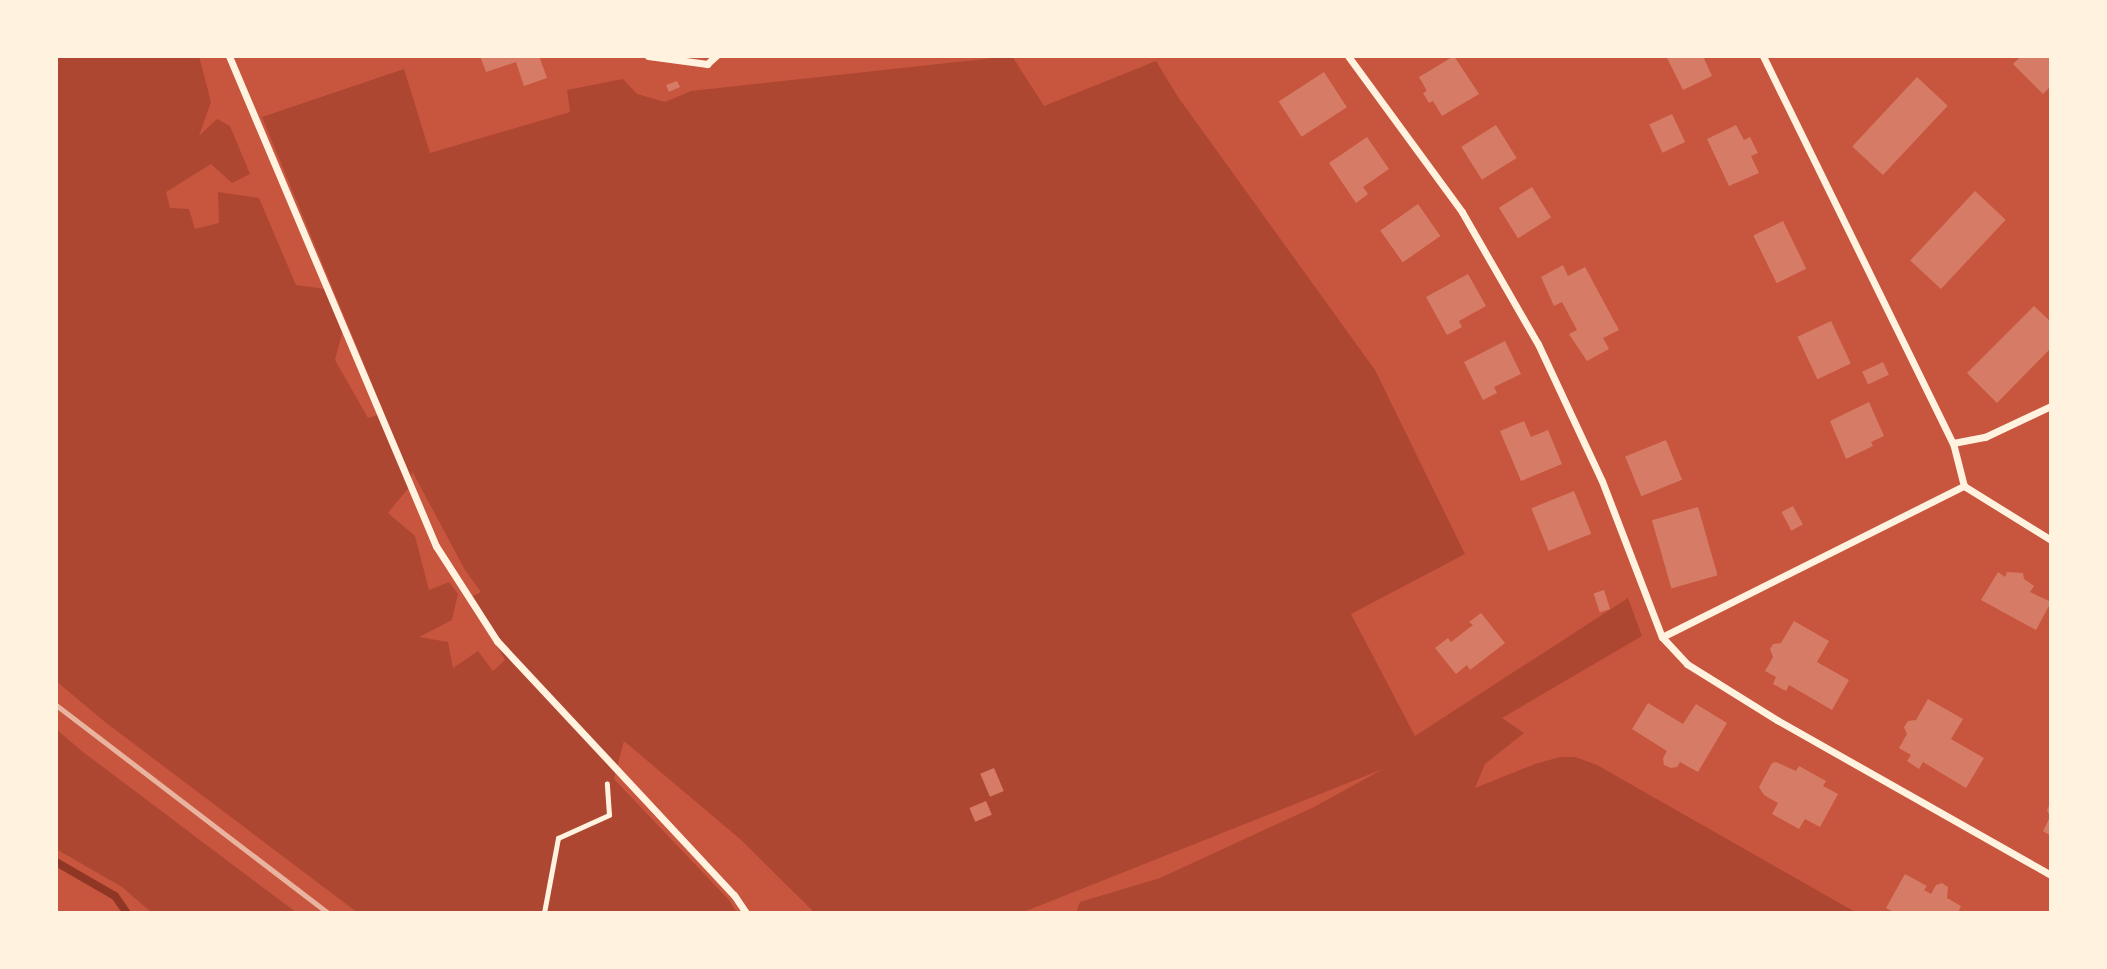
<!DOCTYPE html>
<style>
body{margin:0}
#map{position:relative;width:2107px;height:969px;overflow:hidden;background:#c8553d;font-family:Inter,sans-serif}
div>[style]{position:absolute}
.green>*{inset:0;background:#ae4732}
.stream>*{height:8px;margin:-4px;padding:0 4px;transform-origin:4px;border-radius:4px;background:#8f3625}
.building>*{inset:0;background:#d67c66;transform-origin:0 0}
.path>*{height:4.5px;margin:-2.25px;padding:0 2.25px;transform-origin:2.25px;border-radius:2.25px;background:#fff3e0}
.minor>*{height:7px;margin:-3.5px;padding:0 3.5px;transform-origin:3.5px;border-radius:3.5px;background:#fff3e0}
.rail>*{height:5px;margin:-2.5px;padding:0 2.5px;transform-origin:2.5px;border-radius:2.5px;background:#e9b49f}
span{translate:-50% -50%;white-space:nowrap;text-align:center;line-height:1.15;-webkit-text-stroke:5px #fff3e0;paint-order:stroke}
.frame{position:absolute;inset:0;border:58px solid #fff3e0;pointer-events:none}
</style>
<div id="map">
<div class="green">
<div style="clip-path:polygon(evenodd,56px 56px,199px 56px,211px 102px,199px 136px,217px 119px,230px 126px,250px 174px,232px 183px,211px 164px,166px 192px,170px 208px,189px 209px,195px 229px,219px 223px,218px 192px,259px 198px,296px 285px,326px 289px,343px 330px,335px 360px,368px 418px,384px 413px,262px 117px,404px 69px,430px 153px,570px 112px,567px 90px,623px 79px,637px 94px,665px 102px,691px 91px,1012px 56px,1044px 106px,1156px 61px,1178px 97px,1375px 370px,1465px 554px,1351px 614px,1415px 736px,1628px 598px,1642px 636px,1502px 718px,1524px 733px,1485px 764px,1475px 788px,1535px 764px,1560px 757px,1575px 757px,1597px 765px,1857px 913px,1076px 913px,1080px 902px,1160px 878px,1314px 807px,1383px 769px,1021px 913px,815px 913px,740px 839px,624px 741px,614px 779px,729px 900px,737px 913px,358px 913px,105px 722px,56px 681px,56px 56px,412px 471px,465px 570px,481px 592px,469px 598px,505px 660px,493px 671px,478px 651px,453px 668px,448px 642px,419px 637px,452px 620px,458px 594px,449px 582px,429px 590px,415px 536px,388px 513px,410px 486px,412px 471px)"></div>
<div style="clip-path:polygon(56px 729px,83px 752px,297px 913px,152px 913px,122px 887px,56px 849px)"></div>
</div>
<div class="stream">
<div style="left:56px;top:862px;width:68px;rotate:30deg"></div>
<div style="left:115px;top:896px;width:21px;rotate:55deg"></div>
</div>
<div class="building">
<div style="clip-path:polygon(480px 56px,539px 56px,547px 78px,524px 86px,516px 62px,486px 72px)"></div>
<div style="clip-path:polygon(1454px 56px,1479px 94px,1442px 116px,1433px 101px,1429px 103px,1423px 93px,1427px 91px,1419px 77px)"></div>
<div style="clip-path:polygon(1666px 56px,1703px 56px,1712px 76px,1683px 90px)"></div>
<div style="clip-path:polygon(2021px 56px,2051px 56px,2051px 86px,2043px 94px,2013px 64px)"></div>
<div style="left:1324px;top:72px;width:42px;height:54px;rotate:57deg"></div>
<div style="left:1917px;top:77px;width:42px;height:95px;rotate:43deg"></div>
<div style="clip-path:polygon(677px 81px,680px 87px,669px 92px,666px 85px)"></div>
<div style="left:1672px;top:114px;width:31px;height:25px;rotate:65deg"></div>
<div style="left:1496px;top:125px;width:39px;height:41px;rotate:58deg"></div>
<div style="clip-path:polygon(1736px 125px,1744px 140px,1750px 137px,1758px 153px,1751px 156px,1759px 173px,1729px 186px,1707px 139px)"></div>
<div style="clip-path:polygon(1367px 137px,1389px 169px,1363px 187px,1368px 194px,1356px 203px,1329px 163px)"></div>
<div style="left:1532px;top:187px;width:36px;height:39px;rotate:58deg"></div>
<div style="left:1975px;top:191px;width:42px;height:95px;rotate:43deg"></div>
<div style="left:1418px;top:204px;width:39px;height:46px;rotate:55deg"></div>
<div style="left:1783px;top:221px;width:53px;height:33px;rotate:64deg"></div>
<div style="clip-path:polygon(1563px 265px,1568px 276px,1585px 267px,1619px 330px,1603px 338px,1609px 349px,1587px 361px,1569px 334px,1577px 330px,1562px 302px,1554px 306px,1541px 277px)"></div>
<div style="clip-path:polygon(1468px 274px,1486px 306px,1459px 321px,1462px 327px,1447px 335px,1426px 297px)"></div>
<div style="clip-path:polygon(2034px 306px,2051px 322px,2051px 348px,1997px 403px,1967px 373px)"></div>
<div style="left:1831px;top:321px;width:47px;height:37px;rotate:65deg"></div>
<div style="clip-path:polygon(1505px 341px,1521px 374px,1494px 387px,1497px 393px,1483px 400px,1464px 362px)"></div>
<div style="left:1883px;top:362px;width:14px;height:23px;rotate:65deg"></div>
<div style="clip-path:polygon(1869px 402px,1884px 436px,1871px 442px,1873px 446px,1846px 459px,1830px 421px)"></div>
<div style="clip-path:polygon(1524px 421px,1531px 437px,1548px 430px,1562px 464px,1521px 481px,1500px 431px)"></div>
<div style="left:1666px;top:440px;width:43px;height:44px;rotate:68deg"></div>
<div style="left:1574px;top:491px;width:46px;height:46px;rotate:68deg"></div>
<div style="left:1793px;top:506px;width:21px;height:13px;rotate:62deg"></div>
<div style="left:1698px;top:507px;width:71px;height:48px;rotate:74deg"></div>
<div style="clip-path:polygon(1998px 572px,2005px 577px,2007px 572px,2023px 573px,2024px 579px,2034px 586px,2030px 592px,2051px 602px,2036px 630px,1981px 600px)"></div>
<div style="left:1604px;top:590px;width:20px;height:11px;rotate:72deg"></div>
<div style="clip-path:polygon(1481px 613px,1505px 643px,1470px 670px,1467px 665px,1456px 674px,1435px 648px,1448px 638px,1451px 642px,1473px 625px,1469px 622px)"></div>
<div style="clip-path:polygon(1794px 621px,1829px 641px,1817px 662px,1849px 680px,1832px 710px,1789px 685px,1786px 691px,1773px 684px,1776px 677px,1765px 671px,1773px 657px,1770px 649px,1773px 644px,1781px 643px)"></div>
<div style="clip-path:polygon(1928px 699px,1963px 719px,1951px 739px,1984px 758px,1966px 788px,1923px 762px,1919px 769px,1907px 761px,1911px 755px,1899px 748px,1907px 734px,1904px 727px,1908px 721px,1916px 720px)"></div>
<div style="clip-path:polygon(1648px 703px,1683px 724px,1696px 704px,1727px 723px,1698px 772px,1680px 762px,1677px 767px,1671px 768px,1664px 765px,1663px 758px,1667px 751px,1632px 729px)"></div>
<div style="clip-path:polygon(1776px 762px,1796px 771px,1799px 766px,1826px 781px,1823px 786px,1838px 794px,1820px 827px,1805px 819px,1799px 829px,1772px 814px,1778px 803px,1764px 795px,1759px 787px,1772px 763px)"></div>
<div style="left:994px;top:768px;width:25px;height:15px;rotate:67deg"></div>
<div style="left:986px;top:801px;width:15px;height:18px;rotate:67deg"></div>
<div style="clip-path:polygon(2051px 802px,2051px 836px,2043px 831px,2050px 817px,2047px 810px)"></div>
<div style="clip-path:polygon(1905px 874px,1927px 886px,1924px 890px,1931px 894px,1936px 885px,1942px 883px,1948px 887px,1947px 898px,1961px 906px,1958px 913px,1895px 913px,1886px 908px)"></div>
</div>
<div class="path">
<div style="left:544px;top:913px;width:76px;rotate:-79.4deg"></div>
<div style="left:558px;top:838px;width:56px;rotate:-24.3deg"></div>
<div style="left:609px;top:815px;width:31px;rotate:-94deg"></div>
</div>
<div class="minor">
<div style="left:229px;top:56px;width:532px;rotate:67.1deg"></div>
<div style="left:436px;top:546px;width:113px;rotate:57.3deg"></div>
<div style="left:497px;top:641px;width:347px;rotate:47deg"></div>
<div style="left:734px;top:895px;width:22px;rotate:56deg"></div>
<div style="left:648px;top:56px;width:60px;rotate:7.7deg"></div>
<div style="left:707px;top:64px;width:12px;rotate:-42deg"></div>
<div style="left:1348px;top:56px;width:193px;rotate:53.8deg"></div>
<div style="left:1462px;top:212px;width:152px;rotate:60.1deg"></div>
<div style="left:1538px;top:344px;width:151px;rotate:65deg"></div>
<div style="left:1602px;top:481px;width:167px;rotate:69deg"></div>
<div style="left:1662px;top:637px;width:37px;rotate:47deg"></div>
<div style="left:1687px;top:664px;width:106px;rotate:31.9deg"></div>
<div style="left:1777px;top:720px;width:315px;rotate:29.5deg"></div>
<div style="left:1763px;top:56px;width:431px;rotate:63.9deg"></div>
<div style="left:1953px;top:443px;width:44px;rotate:75.7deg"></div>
<div style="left:1953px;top:443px;width:33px;rotate:-11deg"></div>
<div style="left:1985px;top:437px;width:73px;rotate:-25.2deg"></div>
<div style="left:1964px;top:486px;width:102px;rotate:31.8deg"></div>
<div style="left:1662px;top:637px;width:338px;rotate:-26.6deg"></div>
</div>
<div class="rail">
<div style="left:56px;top:705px;width:342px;rotate:37.4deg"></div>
</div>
<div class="frame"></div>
</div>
